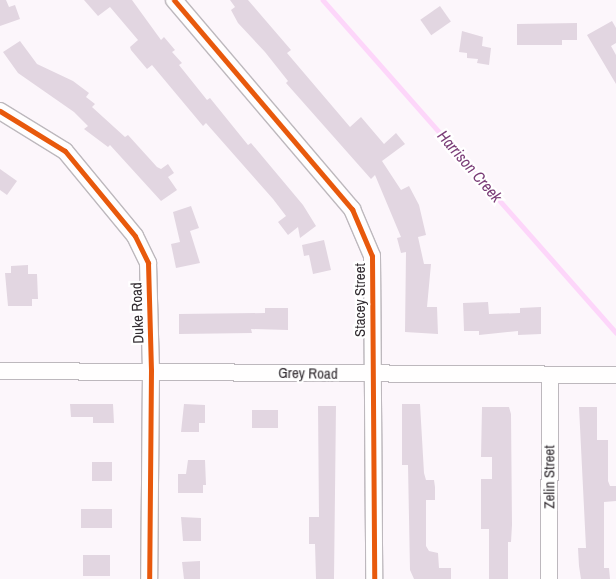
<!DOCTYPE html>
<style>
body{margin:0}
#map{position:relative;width:616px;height:579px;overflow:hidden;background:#fcf6fb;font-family:"Archivo Narrow",sans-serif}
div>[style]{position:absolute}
.stream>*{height:4.5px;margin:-2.25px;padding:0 2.25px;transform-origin:2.25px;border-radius:2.25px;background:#fdd6fa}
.building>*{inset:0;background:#e2d6e1;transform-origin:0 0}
.roads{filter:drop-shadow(1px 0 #bdb8bd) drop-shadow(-1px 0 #bdb8bd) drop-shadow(0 1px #bdb8bd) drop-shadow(0 -1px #bdb8bd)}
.minor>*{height:16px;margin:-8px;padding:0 8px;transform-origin:8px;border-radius:8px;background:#fffefe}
.cycleway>*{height:5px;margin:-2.5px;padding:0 2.5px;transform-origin:2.5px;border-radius:2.5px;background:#e8590c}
span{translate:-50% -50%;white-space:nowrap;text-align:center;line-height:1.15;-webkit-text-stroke:4.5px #fff;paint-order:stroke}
.street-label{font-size:15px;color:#322c31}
.water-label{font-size:16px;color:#7a3d77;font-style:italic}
</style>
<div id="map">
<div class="stream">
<div style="left:323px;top:0;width:443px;rotate:48.6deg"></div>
</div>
<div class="building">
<div style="clip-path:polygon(0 0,6px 0,9px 7px,15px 5px,20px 19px,0 26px)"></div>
<div style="clip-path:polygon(84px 0,132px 0,161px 40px,164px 37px,175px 50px,172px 52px,182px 63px,179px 65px,207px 100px,210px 98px,248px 145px,251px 143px,303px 205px,316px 226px,300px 238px,298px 227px,288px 235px,278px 222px,286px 216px,273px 199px,206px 123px,203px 126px,152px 65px,147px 69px,131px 50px,130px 47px,138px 40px,110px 7px,98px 16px)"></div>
<div style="clip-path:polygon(230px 0,248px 0,291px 50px,287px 53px,350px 127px,361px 117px,384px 144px,396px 133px,405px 144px,382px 161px,401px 190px,409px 186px,419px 205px,426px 235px,418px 237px,424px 264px,431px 264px,427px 307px,437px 307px,438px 334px,405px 332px,406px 252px,401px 253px,397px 238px,401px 237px,375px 175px,371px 179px,286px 83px,288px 81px,265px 52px,238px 23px,231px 10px,235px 7px)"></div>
<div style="left:440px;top:6px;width:19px;height:24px;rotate:55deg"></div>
<div style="clip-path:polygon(612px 21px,616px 28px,616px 43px,611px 46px,616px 55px,616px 84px,587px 35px)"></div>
<div style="clip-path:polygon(577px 23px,577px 40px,562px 40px,562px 45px,517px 45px,517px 24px)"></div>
<div style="clip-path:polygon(462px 31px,483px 37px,482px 46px,491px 48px,489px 65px,477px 63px,478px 59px,467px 58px,467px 53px,459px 52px)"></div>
<div style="clip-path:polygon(20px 41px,37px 64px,73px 81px,89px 93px,86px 97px,95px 104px,92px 107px,125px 137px,128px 135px,157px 167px,161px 169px,168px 164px,174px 173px,168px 177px,177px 190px,161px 201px,110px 145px,108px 147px,84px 129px,88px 126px,74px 112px,18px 73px,3px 52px)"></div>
<div style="clip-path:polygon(0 169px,17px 181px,7px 195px,0 190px)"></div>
<div style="clip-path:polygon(191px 206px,199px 228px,190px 231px,200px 263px,176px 268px,171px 244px,180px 242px,173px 212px)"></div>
<div style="clip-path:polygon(324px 240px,331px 270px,313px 274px,309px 255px,304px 256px,302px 245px)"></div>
<div style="clip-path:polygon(28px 265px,28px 274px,37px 274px,38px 299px,32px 299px,32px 306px,8px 306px,5px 273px,11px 273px,11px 266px)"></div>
<div style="clip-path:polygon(488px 302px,489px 314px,520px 313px,520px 308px,541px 307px,541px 334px,518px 335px,518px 331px,479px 335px,479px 331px,464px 331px,463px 303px)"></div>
<div style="clip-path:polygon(265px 308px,288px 308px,288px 330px,251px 329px,252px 333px,179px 334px,179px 314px,265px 313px)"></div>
<div style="clip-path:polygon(70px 404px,113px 404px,114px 423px,93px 423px,93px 417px,71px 417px)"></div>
<div style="clip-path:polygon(184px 404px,205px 405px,205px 423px,199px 423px,199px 432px,181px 432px)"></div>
<div style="clip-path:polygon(402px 404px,420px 404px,424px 473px,426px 480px,434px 480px,435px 487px,435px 500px,426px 500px,426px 546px,429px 551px,438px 553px,439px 568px,451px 568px,451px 579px,414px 579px,410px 570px,408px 465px,402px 465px)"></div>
<div style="clip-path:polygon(318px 406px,336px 406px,334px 579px,316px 579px,315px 544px,309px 544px,309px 517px,319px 517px)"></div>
<div style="clip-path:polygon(482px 407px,509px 407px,511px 414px,512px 525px,511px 542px,508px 542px,508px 579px,489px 579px,489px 529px,481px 529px,481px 479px,492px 479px,492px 457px,481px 457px)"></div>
<div style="clip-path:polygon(579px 407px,597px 407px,597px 440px,608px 440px,608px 481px,610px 486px,616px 486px,616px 501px,604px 502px,604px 568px,609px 568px,610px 579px,581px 579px,579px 566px,578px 548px,586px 548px)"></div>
<div style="left:252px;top:410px;width:26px;height:18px"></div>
<div style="clip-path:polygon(188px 460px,205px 460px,206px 485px,203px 485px,203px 493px,178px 493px,178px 474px,186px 474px)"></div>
<div style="left:92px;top:462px;width:20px;height:19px"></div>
<div style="left:112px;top:509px;width:19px;height:31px;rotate:90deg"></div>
<div style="clip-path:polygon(181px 517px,201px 518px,201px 541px,183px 541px)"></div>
<div style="left:83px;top:555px;width:27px;height:21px"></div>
<div style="clip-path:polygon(200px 561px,200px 579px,184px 579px,182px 562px)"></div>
</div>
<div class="roads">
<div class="minor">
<div style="left:174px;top:0;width:275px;rotate:49.6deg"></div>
<div style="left:352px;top:209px;width:51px;rotate:66.9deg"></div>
<div style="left:372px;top:256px;width:323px;rotate:89.6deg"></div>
<div style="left:0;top:111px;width:76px;rotate:31.6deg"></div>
<div style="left:65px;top:151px;width:110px;rotate:50.5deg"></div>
<div style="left:135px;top:236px;width:30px;rotate:64deg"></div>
<div style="left:148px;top:263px;width:107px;rotate:88.4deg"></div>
<div style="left:151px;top:370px;width:209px;rotate:90.5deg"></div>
<div style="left:0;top:371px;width:616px;rotate:0.37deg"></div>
<div style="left:549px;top:579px;width:204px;rotate:-89.7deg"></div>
</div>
</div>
<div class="cycleway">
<div style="left:174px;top:0;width:275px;rotate:49.6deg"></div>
<div style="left:352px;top:209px;width:51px;rotate:66.9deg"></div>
<div style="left:372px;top:256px;width:323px;rotate:89.6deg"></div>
<div style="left:0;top:111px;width:76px;rotate:31.6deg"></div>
<div style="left:65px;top:151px;width:110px;rotate:50.5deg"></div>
<div style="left:135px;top:236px;width:30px;rotate:64deg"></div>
<div style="left:148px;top:263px;width:107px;rotate:88.4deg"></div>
<div style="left:151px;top:370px;width:209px;rotate:90.5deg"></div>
</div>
<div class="street-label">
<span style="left:360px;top:300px;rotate:-90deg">Stacey Street</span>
<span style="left:137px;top:313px;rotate:-92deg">Duke Road</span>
<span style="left:308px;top:373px;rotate:1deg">Grey Road</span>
<span style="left:549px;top:477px;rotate:-90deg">Zelin Street</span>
</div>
<div class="water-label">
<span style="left:470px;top:166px;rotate:49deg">Harrison Creek</span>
</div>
</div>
